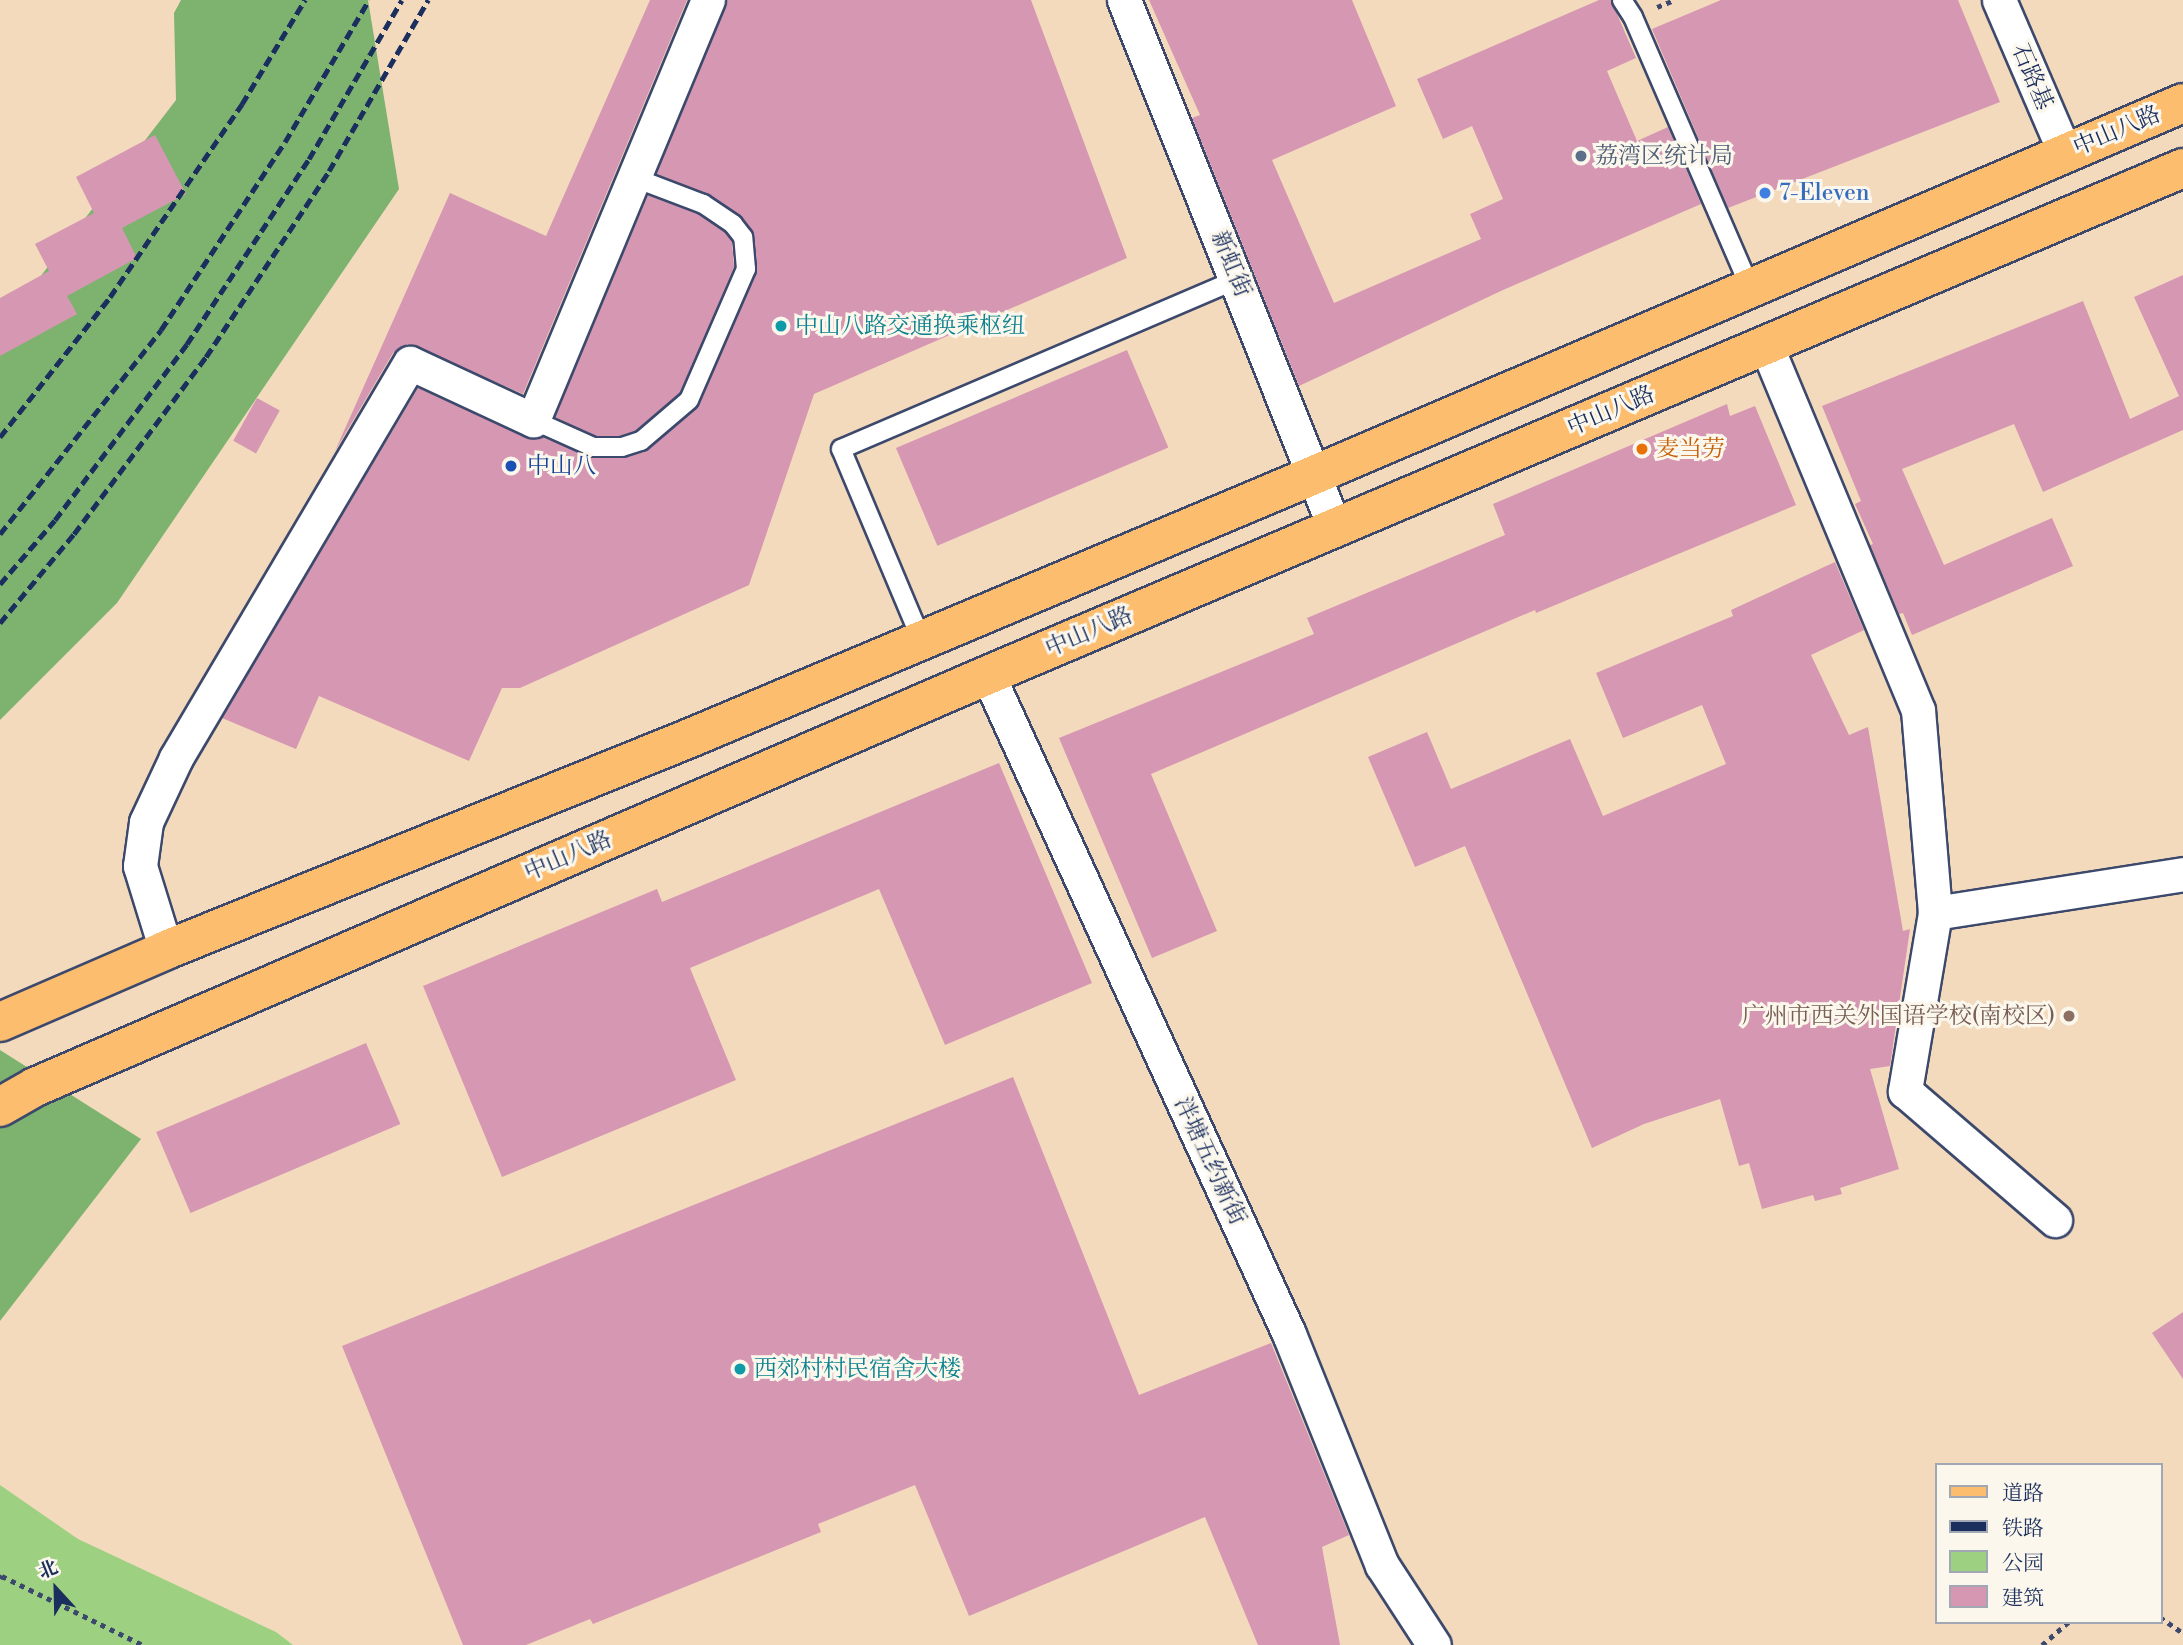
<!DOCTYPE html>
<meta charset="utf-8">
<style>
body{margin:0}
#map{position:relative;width:2183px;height:1645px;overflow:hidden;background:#f4dabd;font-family:"Libre Bodoni","Noto Serif SC",serif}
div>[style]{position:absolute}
.green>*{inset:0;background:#9dd181}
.forest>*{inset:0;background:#7eb36f}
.building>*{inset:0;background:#d597b2;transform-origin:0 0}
.path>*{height:4.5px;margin-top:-2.25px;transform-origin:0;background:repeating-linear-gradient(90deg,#3c496c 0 5px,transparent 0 10px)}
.roads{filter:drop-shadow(2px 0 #3c496c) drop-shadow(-2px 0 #3c496c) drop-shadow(0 2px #3c496c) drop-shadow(0 -2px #3c496c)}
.lane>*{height:18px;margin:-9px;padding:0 9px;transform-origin:9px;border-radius:9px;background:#fff}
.street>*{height:33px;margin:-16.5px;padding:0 16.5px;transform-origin:16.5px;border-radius:16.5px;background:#fff}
.primary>*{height:38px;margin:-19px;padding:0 19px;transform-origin:19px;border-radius:19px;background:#fcbd6f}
.rail>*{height:5px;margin-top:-2.5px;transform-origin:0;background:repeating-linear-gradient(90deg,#1b2f5e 0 10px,transparent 0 15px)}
.dots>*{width:19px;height:19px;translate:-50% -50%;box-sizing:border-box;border:4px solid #fbf7ec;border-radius:50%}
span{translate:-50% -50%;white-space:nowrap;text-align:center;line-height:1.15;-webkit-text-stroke:6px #fbf7ec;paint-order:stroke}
.street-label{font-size:23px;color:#1b2f5e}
.service-label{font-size:23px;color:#4e5e75}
.left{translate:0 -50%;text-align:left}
.shop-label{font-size:23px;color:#366cbe}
.culture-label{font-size:23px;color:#0d838f}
.food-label{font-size:23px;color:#c56008}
.transit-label{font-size:23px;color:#164399}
.education-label{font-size:23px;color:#785e54}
.right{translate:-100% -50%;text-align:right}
.legend{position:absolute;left:1935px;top:1463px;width:228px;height:161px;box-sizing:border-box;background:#fbf7ec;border:2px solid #a1a7b3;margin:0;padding:9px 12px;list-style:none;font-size:21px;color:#1b2f5e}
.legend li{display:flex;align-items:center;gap:14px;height:35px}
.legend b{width:35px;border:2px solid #a1a7b3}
.north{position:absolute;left:21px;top:1554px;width:70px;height:70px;-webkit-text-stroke:5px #fbf7ec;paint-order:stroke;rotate:338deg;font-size:19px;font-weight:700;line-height:28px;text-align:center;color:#1b2f5e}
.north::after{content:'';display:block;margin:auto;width:24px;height:32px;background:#1b2f5e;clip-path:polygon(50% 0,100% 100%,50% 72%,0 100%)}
</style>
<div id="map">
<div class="green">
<div style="clip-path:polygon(0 1485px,78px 1539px,276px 1632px,293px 1645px,0 1645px)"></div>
</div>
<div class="forest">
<div style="clip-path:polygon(181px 0,368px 0,399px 189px,117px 603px,0 720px,0 329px,176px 100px,174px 13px)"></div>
<div style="clip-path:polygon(0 1050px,141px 1139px,0 1321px)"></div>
</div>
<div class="building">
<div style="clip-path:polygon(650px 0,687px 0,523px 394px,408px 344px,393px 353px,335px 451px,450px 193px,546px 236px)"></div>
<div style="clip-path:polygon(727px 0,1031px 0,1127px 258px,814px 394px,749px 585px,520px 688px,502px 688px,469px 761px,319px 696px,296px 749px,222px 718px,418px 388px,525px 437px,542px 437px,593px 458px,622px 458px,645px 452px,699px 405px,756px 274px,754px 236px,740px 215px,709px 195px,656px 174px)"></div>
<div style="clip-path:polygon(1149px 0,1352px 0,1396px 106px,1272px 160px,1334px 303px,1481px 239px,1470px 214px,1503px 199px,1472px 126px,1443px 139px,1417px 79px,1599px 0,1611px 0,1636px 58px,1607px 71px,1637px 141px,1668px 127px,1701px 204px,1503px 290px,1299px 386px,1192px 118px,1200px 115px)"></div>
<div style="clip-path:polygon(1721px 0,1958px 0,2000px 102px,1728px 208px,1652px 29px)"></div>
<div style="clip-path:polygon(155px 135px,186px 194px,122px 228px,137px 258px,67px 296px,77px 314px,0 356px,0 298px,49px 271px,35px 244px,94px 213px,76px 177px)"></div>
<div style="clip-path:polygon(648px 195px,698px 214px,725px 232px,732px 241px,734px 267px,680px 393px,635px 431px,620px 436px,595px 436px,555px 417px)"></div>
<div style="clip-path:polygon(2183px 275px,2183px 430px,2043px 492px,2014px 424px,1902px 469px,1944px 565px,2052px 518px,2073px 566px,1912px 635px,1903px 613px,1899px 614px,1870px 545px,1873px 544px,1855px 504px,1861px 501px,1822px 406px,2083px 301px,2130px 419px,2179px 396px,2134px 297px)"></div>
<div style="left:1127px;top:350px;width:106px;height:251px;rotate:67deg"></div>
<div style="left:257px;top:398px;width:26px;height:49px;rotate:29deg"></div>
<div style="clip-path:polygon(1727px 404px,1730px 416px,1755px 406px,1796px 505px,1536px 613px,1535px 610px,1151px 774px,1217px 931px,1152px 958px,1059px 738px,1314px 634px,1307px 618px,1505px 535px,1493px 504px)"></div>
<div style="clip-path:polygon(1835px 562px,1864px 630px,1811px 655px,1849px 735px,1868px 727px,1903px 931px,1910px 929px,1890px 1066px,1870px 1069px,1899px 1169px,1840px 1188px,1842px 1194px,1815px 1201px,1813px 1195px,1762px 1209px,1749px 1163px,1739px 1166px,1720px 1099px,1644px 1124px,1592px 1148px,1465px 846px,1415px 867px,1368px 757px,1427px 732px,1451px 789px,1570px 739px,1603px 816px,1634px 803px,1726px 764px,1702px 705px,1623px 738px,1596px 673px,1733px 616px,1731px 610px)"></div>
<div style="clip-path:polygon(999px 763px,1092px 983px,945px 1045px,879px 889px,690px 968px,736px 1080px,502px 1177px,423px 986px,657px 889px,662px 902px)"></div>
<div style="left:366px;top:1043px;width:88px;height:228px;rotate:67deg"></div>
<div style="clip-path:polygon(1013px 1077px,1139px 1395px,1271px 1343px,1349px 1535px,1322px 1547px,1340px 1645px,1258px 1645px,1205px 1517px,969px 1616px,915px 1485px,818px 1524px,821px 1532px,593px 1624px,590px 1619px,526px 1645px,463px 1645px,342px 1346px)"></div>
<div style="clip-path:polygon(2183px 1312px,2183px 1379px,2152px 1333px)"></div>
</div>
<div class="path">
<div style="left:1657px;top:7px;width:18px;rotate:-22deg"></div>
<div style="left:0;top:1578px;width:3px;rotate:-45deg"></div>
<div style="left:2px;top:1576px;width:157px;rotate:26.1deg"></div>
<div style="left:2160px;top:1617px;width:28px;rotate:35deg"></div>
<div style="left:2042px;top:1645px;width:35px;rotate:-41deg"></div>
</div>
<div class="roads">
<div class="lane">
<div style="left:1622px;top:0;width:20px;rotate:57deg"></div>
<div style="left:1633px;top:17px;width:295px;rotate:66.6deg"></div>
<div style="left:533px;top:420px;width:66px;rotate:24.2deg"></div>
<div style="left:593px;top:447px;width:29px"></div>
<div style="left:622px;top:447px;width:20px;rotate:-18deg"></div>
<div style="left:641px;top:441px;width:63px;rotate:-40.5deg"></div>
<div style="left:689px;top:400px;width:143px;rotate:-66.5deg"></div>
<div style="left:746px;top:269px;width:32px;rotate:-95deg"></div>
<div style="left:743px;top:237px;width:16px;rotate:-128deg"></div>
<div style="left:733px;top:224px;width:36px;rotate:-146deg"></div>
<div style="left:703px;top:204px;width:73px;rotate:-159.1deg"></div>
<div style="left:921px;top:639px;width:206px;rotate:-112.8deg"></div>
<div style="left:841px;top:449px;width:431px;rotate:-23.2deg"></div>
</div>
<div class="street">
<div style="left:1124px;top:0;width:570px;rotate:68.25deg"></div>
<div style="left:1999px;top:0;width:167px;rotate:66.7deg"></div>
<div style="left:1766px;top:345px;width:395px;rotate:67.4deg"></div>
<div style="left:1918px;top:710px;width:204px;rotate:85.2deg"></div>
<div style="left:1935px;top:913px;width:181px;rotate:99.6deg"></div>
<div style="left:1905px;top:1091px;width:198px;rotate:40.7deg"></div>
<div style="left:988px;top:675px;width:724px;rotate:65.45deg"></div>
<div style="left:1289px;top:1334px;width:249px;rotate:68.1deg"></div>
<div style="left:1382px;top:1565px;width:95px;rotate:57deg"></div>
<div style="left:1935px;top:913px;width:251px;rotate:-8.9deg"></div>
<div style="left:166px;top:950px;width:88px;rotate:-107.2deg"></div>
<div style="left:140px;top:866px;width:44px;rotate:-82.2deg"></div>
<div style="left:146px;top:822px;width:71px;rotate:-64.9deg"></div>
<div style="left:176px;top:758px;width:459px;rotate:-59.4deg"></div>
<div style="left:410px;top:363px;width:136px;rotate:24.9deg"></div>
<div style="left:533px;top:420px;width:455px;rotate:-67.4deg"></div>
</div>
<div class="primary">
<div style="left:0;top:1022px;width:181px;rotate:-23.4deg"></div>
<div style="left:166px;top:950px;width:565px;rotate:-22.03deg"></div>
<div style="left:690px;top:738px;width:677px;rotate:-22.85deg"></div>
<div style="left:1314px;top:475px;width:945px;rotate:-23.17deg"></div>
<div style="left:0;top:1107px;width:40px;rotate:-29.7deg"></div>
<div style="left:35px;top:1087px;width:1038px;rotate:-23.38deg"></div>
<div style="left:988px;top:675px;width:1298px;rotate:-22.99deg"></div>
</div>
</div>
<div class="rail">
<div style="left:0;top:437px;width:178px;rotate:-51.8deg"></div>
<div style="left:110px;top:297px;width:234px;rotate:-55.6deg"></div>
<div style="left:242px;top:104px;width:122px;rotate:-58.8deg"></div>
<div style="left:0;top:534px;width:260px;rotate:-51.7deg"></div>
<div style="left:161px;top:330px;width:225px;rotate:-56.6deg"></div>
<div style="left:285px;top:142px;width:165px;rotate:-59.4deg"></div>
<div style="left:0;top:584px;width:84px;rotate:-49.3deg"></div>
<div style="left:55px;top:520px;width:220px;rotate:-53.1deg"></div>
<div style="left:187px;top:344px;width:222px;rotate:-56.6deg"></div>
<div style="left:309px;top:159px;width:184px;rotate:-59.7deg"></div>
<div style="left:0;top:623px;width:116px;rotate:-50.3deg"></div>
<div style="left:74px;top:534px;width:221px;rotate:-53.3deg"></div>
<div style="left:206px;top:357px;width:223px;rotate:-56.5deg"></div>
<div style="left:329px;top:171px;width:198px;rotate:-59.9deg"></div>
</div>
<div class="dots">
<div style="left:1581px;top:156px;background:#5c6f8a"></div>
<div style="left:1765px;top:193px;background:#3f7fe0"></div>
<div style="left:781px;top:326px;background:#0f9aa8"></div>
<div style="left:1642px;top:449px;background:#e8710a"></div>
<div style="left:511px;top:466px;background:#1a4fb4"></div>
<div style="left:2069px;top:1016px;background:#8d6e63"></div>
<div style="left:740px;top:1369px;background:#0f9aa8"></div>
</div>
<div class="street-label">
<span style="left:2032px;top:77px;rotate:67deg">石路基</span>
<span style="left:2117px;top:131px;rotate:-23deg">中山八路</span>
<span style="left:1231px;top:264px;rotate:68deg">新虹街</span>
<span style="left:1611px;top:411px;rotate:-23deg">中山八路</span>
<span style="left:1089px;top:632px;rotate:-23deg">中山八路</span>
<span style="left:568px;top:856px;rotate:-23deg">中山八路</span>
<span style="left:1210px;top:1161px;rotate:65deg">泮塘五约新街</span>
</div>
<div class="service-label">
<span class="left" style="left:1595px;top:156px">荔湾区统计局</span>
</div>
<div class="shop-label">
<span class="left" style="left:1779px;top:193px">7-Eleven</span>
</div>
<div class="culture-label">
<span class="left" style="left:795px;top:326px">中山八路交通换乘枢纽</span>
<span class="left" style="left:754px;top:1369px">西郊村村民宿舍大楼</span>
</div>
<div class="food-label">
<span class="left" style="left:1656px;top:449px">麦当劳</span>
</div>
<div class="transit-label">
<span class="left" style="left:527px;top:466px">中山八</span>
</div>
<div class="education-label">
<span class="right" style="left:2055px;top:1016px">广州市西关外国语学校(南校区)</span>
</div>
<ul class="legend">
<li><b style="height:9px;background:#fcbd6f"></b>道路</li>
<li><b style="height:9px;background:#1b2f5e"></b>铁路</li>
<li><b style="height:19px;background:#9dd181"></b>公园</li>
<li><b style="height:19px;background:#d597b2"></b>建筑</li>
</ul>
<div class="north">北</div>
</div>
